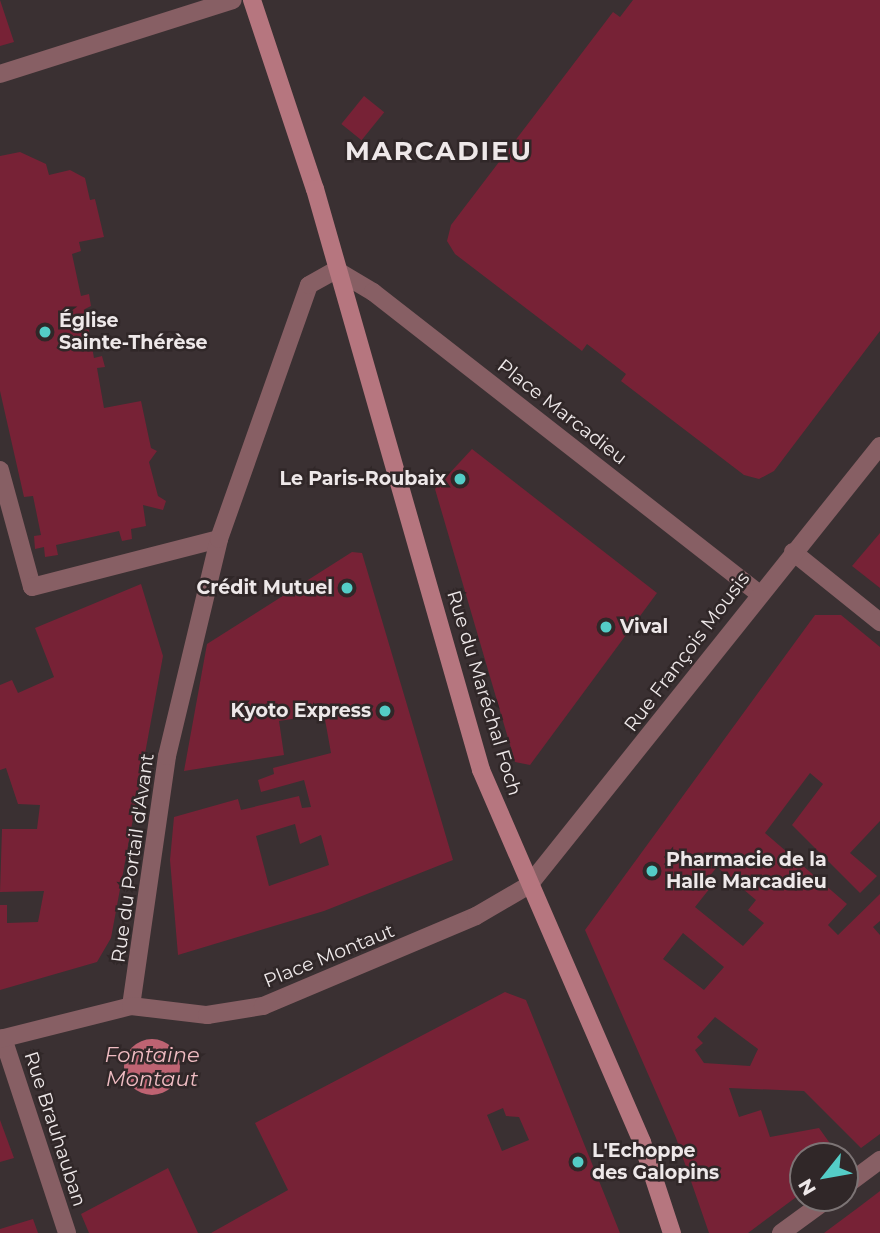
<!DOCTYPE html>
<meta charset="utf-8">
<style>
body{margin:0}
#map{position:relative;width:880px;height:1233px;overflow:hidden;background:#3a3032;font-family:Montserrat,sans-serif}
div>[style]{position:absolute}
.water>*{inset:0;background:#be6372}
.round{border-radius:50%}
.building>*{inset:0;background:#772236;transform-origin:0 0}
.pedestrian>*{height:18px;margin:-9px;padding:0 9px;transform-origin:9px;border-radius:9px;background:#875f64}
.minor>*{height:18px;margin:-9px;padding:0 9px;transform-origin:9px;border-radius:9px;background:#875f64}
.tertiary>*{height:18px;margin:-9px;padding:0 9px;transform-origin:9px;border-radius:9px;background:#875f64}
.secondary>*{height:18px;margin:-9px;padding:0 9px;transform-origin:9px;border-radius:9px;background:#b6767f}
.dots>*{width:19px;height:19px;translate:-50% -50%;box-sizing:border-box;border:4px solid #302728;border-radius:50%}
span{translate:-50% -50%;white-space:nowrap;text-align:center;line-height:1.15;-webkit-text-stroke:5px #302728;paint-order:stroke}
.poi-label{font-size:19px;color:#eee8e9;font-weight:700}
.left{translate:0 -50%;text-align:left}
.right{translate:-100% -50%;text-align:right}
.street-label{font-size:19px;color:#eee8e9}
.water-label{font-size:21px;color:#efbcc2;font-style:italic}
.district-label{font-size:26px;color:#eee8e9;font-weight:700;letter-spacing:2px}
.north{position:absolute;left:789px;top:1142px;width:70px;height:70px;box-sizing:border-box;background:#302728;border:2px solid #7c7475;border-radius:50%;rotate:239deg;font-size:19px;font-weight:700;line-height:28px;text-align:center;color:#eee8e9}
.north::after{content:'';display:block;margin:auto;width:24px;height:32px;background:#54cdc7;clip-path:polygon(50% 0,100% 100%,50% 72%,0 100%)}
</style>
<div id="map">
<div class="water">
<div class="round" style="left:124px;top:1039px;width:56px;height:56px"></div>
</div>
<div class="building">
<div style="clip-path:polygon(0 0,14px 42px,0 46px)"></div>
<div style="clip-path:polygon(633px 0,880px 0,880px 331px,774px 471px,759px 479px,744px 475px,621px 381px,626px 374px,587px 344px,582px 351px,455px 254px,447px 241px,451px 225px,613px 12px,620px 17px)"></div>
<div style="left:364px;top:96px;width:26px;height:36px;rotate:39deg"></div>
<div style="clip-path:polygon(20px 152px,46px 164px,49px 175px,70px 170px,85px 178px,90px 200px,95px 199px,104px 237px,79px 242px,81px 251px,72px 254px,81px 296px,89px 294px,91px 306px,85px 309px,94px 358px,102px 356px,105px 367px,97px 368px,104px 408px,141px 401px,151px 448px,157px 451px,149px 462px,158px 496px,166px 501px,163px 510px,143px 505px,146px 526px,131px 529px,132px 539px,122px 541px,119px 531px,56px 545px,58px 555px,45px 557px,44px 547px,35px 549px,34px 536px,41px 535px,33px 496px,24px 497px,0 391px,0 156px)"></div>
<div style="clip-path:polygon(472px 449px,657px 593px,530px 765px,515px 762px,435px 489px)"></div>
<div style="clip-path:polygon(880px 533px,880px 588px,852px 566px)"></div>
<div style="clip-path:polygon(evenodd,352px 552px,362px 553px,453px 860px,324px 911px,178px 955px,170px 860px,174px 817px,238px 799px,241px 810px,299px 796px,302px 808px,311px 807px,304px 780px,261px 792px,258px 780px,274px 774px,273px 768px,331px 753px,324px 714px,279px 721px,284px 755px,184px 771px,207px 644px,352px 552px,295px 824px,300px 844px,321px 835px,329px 865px,269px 886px,256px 836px,295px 824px)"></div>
<div style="clip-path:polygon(141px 584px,163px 656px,111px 938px,97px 962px,0 990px,0 905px,7px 905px,7px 923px,38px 922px,44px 891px,0 892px,2px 829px,37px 829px,40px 805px,18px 804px,6px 768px,0 770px,0 685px,12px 680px,18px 693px,54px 677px,35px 628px)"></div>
<div style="clip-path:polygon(evenodd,815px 615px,841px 615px,880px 647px,880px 821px,850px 853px,877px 876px,860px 893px,792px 825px,823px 784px,810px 773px,765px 833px,847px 904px,828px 925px,838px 935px,880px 894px,880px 921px,873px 927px,880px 935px,880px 1134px,861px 1148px,804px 1091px,729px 1088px,739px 1117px,761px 1110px,770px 1137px,819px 1128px,839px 1156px,803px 1156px,803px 1192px,748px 1233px,709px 1233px,676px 1138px,585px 930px,815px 615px,717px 867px,756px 900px,748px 910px,764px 923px,743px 946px,695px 907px,714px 883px,708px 878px,717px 867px,815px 615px,683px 933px,724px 967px,704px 990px,663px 959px,683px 933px,815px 615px,715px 1017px,758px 1049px,750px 1066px,704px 1063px,695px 1050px,703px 1043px,697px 1037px,715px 1017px)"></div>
<div style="clip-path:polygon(evenodd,505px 992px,526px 1000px,620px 1233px,211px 1233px,288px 1190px,255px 1123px,505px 992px,503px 1108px,506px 1116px,519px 1117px,529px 1140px,502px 1151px,487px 1115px,503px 1108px)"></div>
<div style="clip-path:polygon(0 1120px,14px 1158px,0 1162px)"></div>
<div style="clip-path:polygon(168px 1168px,198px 1233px,89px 1233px,81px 1214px)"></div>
<div style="clip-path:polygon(880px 1191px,880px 1233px,824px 1233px,859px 1207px)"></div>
<div style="clip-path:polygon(33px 1219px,38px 1233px,0 1233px,0 1229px)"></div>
</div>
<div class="pedestrian">
<div style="left:0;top:470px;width:121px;rotate:74.7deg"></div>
<div style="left:32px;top:587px;width:193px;rotate:-14.4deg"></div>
</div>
<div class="minor">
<div style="left:0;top:74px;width:244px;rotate:-17.6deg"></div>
<div style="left:793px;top:552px;width:112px;rotate:38.8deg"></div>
<div style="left:131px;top:1006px;width:253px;rotate:-81.8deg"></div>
<div style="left:167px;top:756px;width:223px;rotate:-76.5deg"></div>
<div style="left:219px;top:539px;width:269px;rotate:-70.5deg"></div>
<div style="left:309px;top:285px;width:31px;rotate:-29deg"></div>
<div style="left:3px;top:1038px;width:205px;rotate:71.8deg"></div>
<div style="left:845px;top:1186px;width:44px;rotate:-36.6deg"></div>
<div style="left:781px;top:1233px;width:59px;rotate:-36.1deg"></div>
</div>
<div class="tertiary">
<div style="left:336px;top:270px;width:43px;rotate:30.7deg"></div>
<div style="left:373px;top:292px;width:487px;rotate:38deg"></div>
<div style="left:0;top:1039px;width:135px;rotate:-14.1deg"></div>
<div style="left:131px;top:1006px;width:77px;rotate:6.8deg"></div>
<div style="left:207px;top:1015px;width:57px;rotate:-9.1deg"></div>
<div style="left:263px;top:1006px;width:231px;rotate:-22.9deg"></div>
<div style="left:476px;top:916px;width:61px;rotate:-30.3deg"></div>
<div style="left:529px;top:885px;width:562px;rotate:-51.36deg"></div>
</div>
<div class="secondary">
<div style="left:252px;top:0;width:199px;rotate:71.6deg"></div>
<div style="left:315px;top:189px;width:604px;rotate:74.05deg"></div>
<div style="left:481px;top:770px;width:405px;rotate:66.6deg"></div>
<div style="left:642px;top:1142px;width:96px;rotate:71.8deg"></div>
</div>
<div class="dots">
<div style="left:45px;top:332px;background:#54cdc7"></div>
<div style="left:460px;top:479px;background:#54cdc7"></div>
<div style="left:347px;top:588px;background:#54cdc7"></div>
<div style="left:606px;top:627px;background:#54cdc7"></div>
<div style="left:385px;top:711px;background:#54cdc7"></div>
<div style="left:652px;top:871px;background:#54cdc7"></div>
<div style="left:578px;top:1162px;background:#54cdc7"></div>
</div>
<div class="poi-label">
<span class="left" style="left:59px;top:332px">Église<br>Sainte-Thérèse</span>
<span class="right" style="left:446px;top:479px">Le Paris-Roubaix</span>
<span class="right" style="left:333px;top:588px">Crédit Mutuel</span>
<span class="left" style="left:620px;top:627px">Vival</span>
<span class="right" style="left:371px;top:711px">Kyoto Express</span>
<span class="left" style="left:666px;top:871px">Pharmacie de la<br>Halle Marcadieu</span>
<span class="left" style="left:592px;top:1162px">L'Echoppe<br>des Galopins</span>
</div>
<div class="street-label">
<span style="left:562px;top:412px;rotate:38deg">Place Marcadieu</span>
<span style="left:687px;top:652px;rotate:-53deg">Rue François Mousis</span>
<span style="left:484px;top:693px;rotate:73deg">Rue du Maréchal Foch</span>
<span style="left:133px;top:858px;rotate:-82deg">Rue du Portail d'Avant</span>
<span style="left:329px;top:956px;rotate:-22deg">Place Montaut</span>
<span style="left:55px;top:1129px;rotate:72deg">Rue Brauhauban</span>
</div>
<div class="water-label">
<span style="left:152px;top:1067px">Fontaine<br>Montaut</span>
</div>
<div class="district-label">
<span style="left:439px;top:152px">MARCADIEU</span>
</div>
<div class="north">N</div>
</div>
